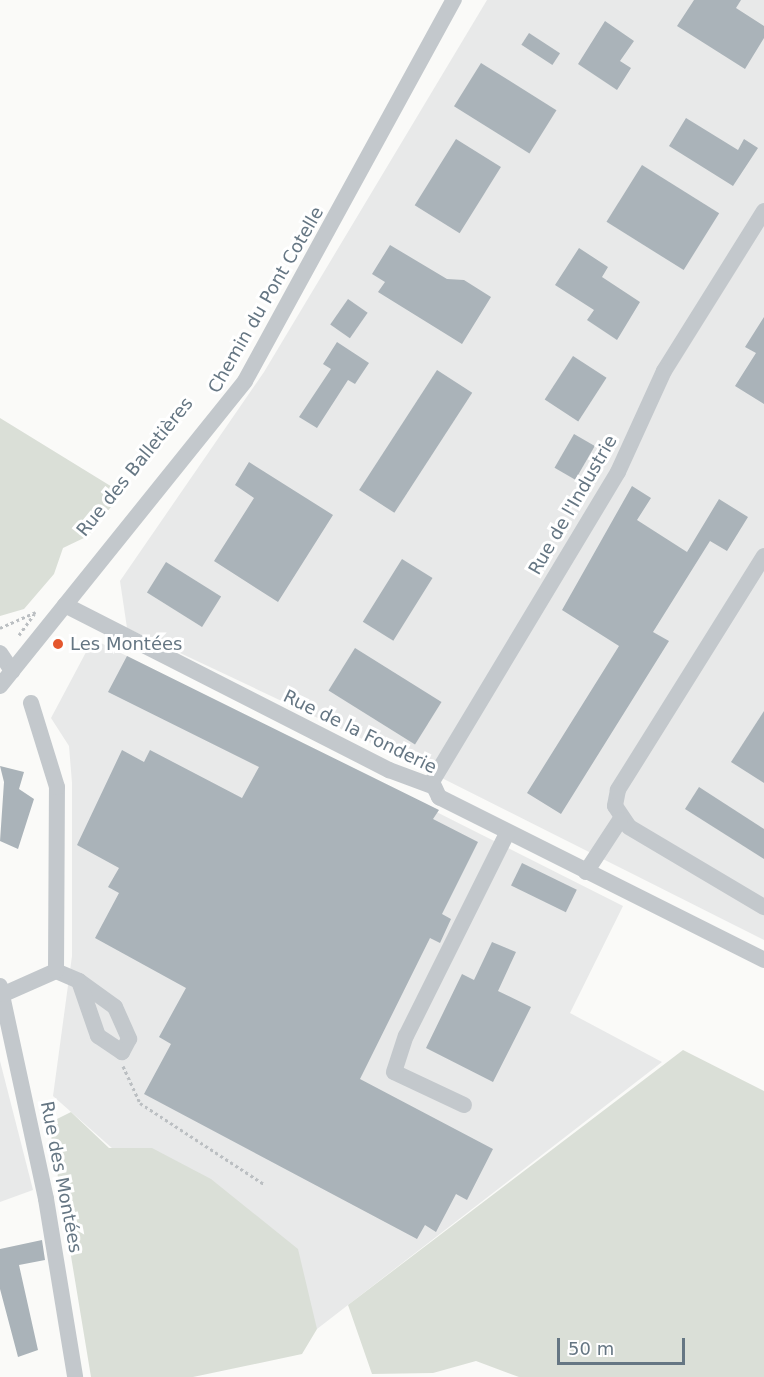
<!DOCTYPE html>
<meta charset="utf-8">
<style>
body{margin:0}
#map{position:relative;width:764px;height:1377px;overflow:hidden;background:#fafaf8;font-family:"DejaVu Sans",sans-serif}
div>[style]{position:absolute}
.built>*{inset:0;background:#e8e9e9}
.green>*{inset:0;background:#dadfd7}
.building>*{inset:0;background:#aab3b9;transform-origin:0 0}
.path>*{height:3px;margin-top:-1.5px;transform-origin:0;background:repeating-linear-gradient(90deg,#bbbfc2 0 3px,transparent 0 6px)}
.minor>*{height:16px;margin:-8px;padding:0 8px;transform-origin:8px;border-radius:8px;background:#c3c8cc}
.dots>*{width:16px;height:16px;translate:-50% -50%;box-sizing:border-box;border:3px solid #fff;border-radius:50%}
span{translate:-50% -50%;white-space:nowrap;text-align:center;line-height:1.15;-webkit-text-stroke:6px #fff;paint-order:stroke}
.street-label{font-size:18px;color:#657683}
.poi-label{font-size:18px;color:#657683}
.left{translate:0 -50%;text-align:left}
.scale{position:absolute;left:557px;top:1338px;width:128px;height:27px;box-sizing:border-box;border:3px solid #657683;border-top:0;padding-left:8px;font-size:18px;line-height:21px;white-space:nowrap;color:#657683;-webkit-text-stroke:4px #fff;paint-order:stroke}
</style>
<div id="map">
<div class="built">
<div style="clip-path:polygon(487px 0,764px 0,764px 940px,390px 752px,127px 628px,120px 581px,264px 372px)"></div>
<div style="clip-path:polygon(93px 639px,623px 906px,570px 1013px,662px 1062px,317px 1329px,53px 1096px,72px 956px,72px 783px,69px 746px,51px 718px)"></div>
<div style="clip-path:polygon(0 1061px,33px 1190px,0 1202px)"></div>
</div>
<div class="green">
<div style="clip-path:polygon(0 418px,122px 493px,88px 536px,63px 548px,54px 574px,24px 609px,0 616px)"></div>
<div style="clip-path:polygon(683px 1050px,764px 1091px,764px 1377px,519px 1377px,476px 1361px,433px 1373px,372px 1374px,348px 1305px)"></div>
<div style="clip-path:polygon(71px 1112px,109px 1148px,152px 1148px,211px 1179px,298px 1249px,317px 1329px,302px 1354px,193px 1377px,91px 1377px,49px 1123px)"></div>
</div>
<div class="building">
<div style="clip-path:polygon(694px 0,741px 0,736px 8px,764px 26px,764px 38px,745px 69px,677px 26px)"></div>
<div style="clip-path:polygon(605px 21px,634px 41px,620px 61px,631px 68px,617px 90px,578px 64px)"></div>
<div style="left:529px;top:33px;width:37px;height:14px;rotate:33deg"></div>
<div style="left:481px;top:63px;width:89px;height:51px;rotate:32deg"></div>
<div style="clip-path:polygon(686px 118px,738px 150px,744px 139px,758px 148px,733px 186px,669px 146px)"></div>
<div style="left:456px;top:139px;width:53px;height:78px;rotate:32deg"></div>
<div style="left:642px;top:165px;width:91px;height:67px;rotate:32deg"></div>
<div style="clip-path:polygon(390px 245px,447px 279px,464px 280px,491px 297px,462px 344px,378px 292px,385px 282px,372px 274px)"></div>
<div style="clip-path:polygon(579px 248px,608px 267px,602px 277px,640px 302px,617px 340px,587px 320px,594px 310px,555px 285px)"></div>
<div style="left:348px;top:299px;width:24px;height:31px;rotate:35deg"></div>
<div style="clip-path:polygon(764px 317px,764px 404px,735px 386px,756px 353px,745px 347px)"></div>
<div style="clip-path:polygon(337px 342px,369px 363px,355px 384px,348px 380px,317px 428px,299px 417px,331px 369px,323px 364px)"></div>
<div style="left:573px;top:356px;width:40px;height:52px;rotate:33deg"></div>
<div style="left:437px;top:370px;width:42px;height:143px;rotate:33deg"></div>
<div style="left:574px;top:434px;width:24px;height:39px;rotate:30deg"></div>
<div style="clip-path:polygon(249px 462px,333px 515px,278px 602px,214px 561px,254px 498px,235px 485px)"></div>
<div style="clip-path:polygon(632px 486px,651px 498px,637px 520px,687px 552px,719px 499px,748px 517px,727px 551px,710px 541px,653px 632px,669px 641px,561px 814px,527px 793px,619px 646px,562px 610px)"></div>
<div style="left:402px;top:559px;width:36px;height:74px;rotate:32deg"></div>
<div style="left:166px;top:562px;width:65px;height:36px;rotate:32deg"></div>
<div style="left:355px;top:648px;width:102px;height:50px;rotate:32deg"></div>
<div style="clip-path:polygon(127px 656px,439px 810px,433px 819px,478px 842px,442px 914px,451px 919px,440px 943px,430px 938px,360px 1079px,493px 1149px,467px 1200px,456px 1194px,436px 1232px,425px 1225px,417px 1239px,144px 1094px,171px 1044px,159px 1037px,186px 988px,95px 938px,119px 893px,108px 887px,119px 868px,77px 845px,122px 750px,144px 762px,150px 750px,242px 798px,259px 767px,108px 692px)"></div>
<div style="clip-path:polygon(764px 711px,764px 783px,731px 762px)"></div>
<div style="clip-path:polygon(0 766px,24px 772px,19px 789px,34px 799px,18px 849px,0 841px,4px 782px)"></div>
<div style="clip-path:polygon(699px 787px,764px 829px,764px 859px,685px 809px)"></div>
<div style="left:522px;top:863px;width:61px;height:25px;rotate:26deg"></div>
<div style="clip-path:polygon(492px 942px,516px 952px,498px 991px,531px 1007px,493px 1082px,426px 1048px,462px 974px,474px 980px)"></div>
<div style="clip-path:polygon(42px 1240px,45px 1260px,19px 1265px,38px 1350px,18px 1357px,0 1289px,0 1249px)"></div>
</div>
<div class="path">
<div style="left:0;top:628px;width:39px;rotate:-24deg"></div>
<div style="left:19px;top:635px;width:26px;rotate:-54deg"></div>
<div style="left:123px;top:1066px;width:41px;rotate:65.3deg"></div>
<div style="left:140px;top:1103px;width:148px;rotate:33.2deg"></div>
</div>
<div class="minor">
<div style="left:764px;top:211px;width:189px;rotate:122deg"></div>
<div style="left:664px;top:371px;width:111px;rotate:114.5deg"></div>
<div style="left:618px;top:472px;width:362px;rotate:121deg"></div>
<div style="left:432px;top:782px;width:17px;rotate:65deg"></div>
<div style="left:439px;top:797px;width:364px;rotate:26.6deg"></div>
<div style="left:764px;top:556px;width:276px;rotate:122deg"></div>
<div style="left:618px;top:790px;width:16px;rotate:101deg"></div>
<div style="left:615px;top:806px;width:25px;rotate:56deg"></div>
<div style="left:629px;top:827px;width:157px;rotate:30.7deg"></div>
<div style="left:65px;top:605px;width:364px;rotate:27deg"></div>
<div style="left:389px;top:770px;width:46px;rotate:20.4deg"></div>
<div style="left:0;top:653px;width:22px;rotate:56deg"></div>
<div style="left:0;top:686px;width:391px;rotate:-51.2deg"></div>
<div style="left:245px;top:381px;width:435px;rotate:-61.3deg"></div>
<div style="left:586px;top:872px;width:62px;rotate:-56.8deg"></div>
<div style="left:56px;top:971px;width:25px;rotate:23deg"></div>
<div style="left:79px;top:981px;width:44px;rotate:35.8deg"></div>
<div style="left:115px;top:1007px;width:35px;rotate:66deg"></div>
<div style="left:129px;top:1039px;width:15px;rotate:118deg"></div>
<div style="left:122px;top:1052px;width:29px;rotate:-146deg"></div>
<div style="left:98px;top:1036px;width:58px;rotate:-109.1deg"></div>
<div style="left:0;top:986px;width:218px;rotate:77.8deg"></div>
<div style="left:46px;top:1199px;width:180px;rotate:80.7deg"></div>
<div style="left:4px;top:994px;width:57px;rotate:-23.9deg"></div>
<div style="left:56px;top:971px;width:184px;rotate:-89.7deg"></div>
<div style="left:57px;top:787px;width:88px;rotate:-107.2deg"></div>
<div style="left:464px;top:1105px;width:77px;rotate:-154.8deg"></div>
<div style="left:394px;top:1072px;width:38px;rotate:-72deg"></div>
<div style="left:406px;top:1036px;width:227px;rotate:-63.5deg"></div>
</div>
<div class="dots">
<div style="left:58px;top:644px;background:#e4572e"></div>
</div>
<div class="street-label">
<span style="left:266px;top:300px;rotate:-60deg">Chemin du Pont Cotelle</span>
<span style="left:135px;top:467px;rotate:-51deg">Rue des Balletières</span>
<span style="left:573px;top:505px;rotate:-60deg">Rue de l'Industrie</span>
<span style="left:360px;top:732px;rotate:26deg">Rue de la Fonderie</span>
<span style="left:61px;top:1177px;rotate:79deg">Rue des Montées</span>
</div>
<div class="poi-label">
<span class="left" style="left:70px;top:644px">Les Montées</span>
</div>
<div class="scale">50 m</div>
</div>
